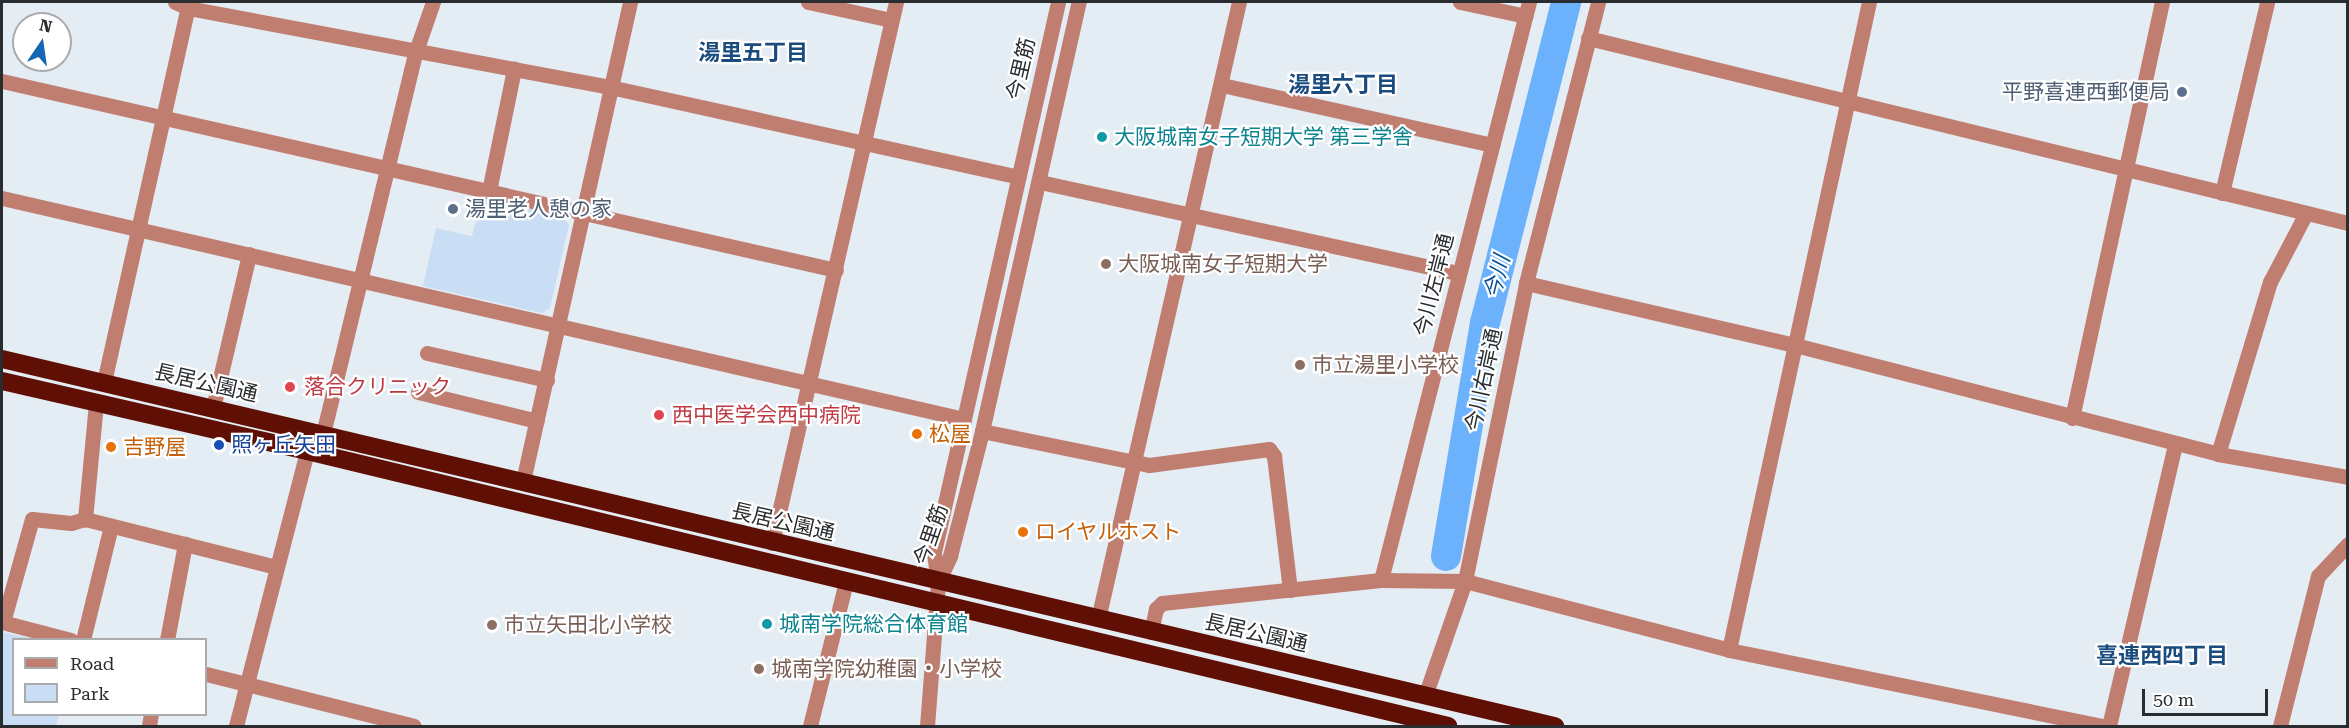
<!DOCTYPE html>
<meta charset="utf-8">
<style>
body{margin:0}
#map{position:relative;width:2349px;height:728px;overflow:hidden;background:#e4ecf4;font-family:"Roboto Serif","Noto Sans JP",serif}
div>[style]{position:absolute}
.green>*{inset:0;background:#c9def4}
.river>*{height:30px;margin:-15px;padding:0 15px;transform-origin:15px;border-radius:15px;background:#6cb1fc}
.minor>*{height:15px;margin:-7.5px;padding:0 7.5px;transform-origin:7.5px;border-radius:7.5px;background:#c07e71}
.highway>*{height:18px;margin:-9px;padding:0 9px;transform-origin:9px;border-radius:9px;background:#5f0f04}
.dots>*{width:16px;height:16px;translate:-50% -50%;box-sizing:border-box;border:3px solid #fff;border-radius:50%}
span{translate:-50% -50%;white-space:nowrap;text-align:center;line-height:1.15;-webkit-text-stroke:4.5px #fff;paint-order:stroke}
.street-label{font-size:21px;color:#2a2d30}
.service-label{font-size:21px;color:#4e5e75}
.right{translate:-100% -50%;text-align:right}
.left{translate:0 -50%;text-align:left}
.culture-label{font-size:21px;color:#0d838f}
.education-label{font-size:21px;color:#785e54}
.health-label{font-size:21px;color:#be3a42}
.food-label{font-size:21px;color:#c56008}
.transit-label{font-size:21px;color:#164399}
.neighbourhood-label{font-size:22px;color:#1a4b7e;font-weight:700}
.water-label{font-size:22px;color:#055496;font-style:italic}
.frame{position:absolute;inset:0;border:3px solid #2a2d30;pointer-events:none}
.legend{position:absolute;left:12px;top:638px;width:195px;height:78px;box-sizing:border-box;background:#fff;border:2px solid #aaabac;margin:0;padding:8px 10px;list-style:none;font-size:18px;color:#2a2d30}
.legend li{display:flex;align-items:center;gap:12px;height:30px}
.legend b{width:30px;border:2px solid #aaabac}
.north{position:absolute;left:12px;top:12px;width:60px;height:60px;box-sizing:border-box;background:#fff;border:2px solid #aaabac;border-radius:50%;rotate:13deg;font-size:16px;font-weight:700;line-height:24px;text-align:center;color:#2a2d30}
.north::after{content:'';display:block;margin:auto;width:21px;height:27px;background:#1367b5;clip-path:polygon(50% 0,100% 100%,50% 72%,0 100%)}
.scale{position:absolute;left:2142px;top:689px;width:126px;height:27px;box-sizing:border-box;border:3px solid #2a2d30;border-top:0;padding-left:8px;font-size:18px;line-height:21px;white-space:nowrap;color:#2a2d30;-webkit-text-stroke:4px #fff;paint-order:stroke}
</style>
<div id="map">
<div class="green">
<div style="clip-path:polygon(482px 198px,562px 216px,569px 225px,550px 308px,542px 313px,423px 286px,436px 228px,472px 236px)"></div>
<div style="clip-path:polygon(2px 632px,33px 639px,14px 640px,14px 714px,59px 715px,56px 726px,2px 726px)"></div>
</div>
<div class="river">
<div style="left:1446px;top:556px;width:236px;rotate:-80.5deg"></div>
<div style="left:1485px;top:323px;width:331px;rotate:-75.8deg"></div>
</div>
<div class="minor">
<div style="left:175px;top:2px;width:14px;rotate:25deg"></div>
<div style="left:188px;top:8px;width:429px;rotate:10.6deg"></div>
<div style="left:610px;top:87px;width:418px;rotate:12.4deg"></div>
<div style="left:808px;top:2px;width:85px;rotate:12.2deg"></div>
<div style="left:1460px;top:2px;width:67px;rotate:12deg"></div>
<div style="left:1588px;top:38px;width:782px;rotate:13.68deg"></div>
<div style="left:2px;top:81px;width:855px;rotate:12.77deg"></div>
<div style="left:1222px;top:85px;width:277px;rotate:12.5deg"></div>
<div style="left:1040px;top:182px;width:429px;rotate:12.3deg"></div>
<div style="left:489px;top:191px;width:125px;rotate:-78.4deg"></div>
<div style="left:2222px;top:193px;width:196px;rotate:-76.7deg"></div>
<div style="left:2px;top:198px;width:987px;rotate:12.94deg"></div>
<div style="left:1526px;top:283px;width:276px;rotate:13deg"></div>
<div style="left:1795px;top:345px;width:437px;rotate:14.4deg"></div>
<div style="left:2218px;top:454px;width:132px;rotate:10deg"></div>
<div style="left:427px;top:353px;width:123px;rotate:12.7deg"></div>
<div style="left:104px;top:382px;width:389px;rotate:-77.4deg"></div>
<div style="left:418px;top:392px;width:122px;rotate:13.7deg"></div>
<div style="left:96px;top:403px;width:117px;rotate:95.4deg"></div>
<div style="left:85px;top:519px;width:197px;rotate:14.1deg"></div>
<div style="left:213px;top:408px;width:158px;rotate:-76.8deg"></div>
<div style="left:2072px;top:418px;width:426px;rotate:-77.8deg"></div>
<div style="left:982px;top:431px;width:170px;rotate:11.5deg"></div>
<div style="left:1149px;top:465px;width:121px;rotate:-7.6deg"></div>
<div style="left:1269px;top:449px;width:9px;rotate:54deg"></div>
<div style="left:1274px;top:456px;width:135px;rotate:83.2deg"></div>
<div style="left:2218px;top:454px;width:180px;rotate:-73.2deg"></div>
<div style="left:2270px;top:282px;width:78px;rotate:-62.4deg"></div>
<div style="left:523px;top:481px;width:491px;rotate:-77.4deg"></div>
<div style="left:772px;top:543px;width:555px;rotate:-77.09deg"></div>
<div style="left:1381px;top:580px;width:597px;rotate:-75.64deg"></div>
<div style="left:938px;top:582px;width:29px;rotate:-65deg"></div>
<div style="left:950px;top:556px;width:129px;rotate:-75.6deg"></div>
<div style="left:982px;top:431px;width:440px;rotate:-77.3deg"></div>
<div style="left:1098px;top:619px;width:633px;rotate:-77.13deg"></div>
<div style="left:2px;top:622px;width:71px;rotate:14.6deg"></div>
<div style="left:3px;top:622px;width:107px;rotate:-74.3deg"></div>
<div style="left:32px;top:519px;width:39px;rotate:6deg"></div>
<div style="left:71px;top:523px;width:15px;rotate:-16deg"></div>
<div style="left:1151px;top:632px;width:24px;rotate:-78deg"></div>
<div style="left:1156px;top:609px;width:8px;rotate:-45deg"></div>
<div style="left:1162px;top:603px;width:220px;rotate:-6deg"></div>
<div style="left:1381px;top:580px;width:84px;rotate:0.7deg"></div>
<div style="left:1465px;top:581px;width:273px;rotate:14.6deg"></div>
<div style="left:1729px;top:650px;width:380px;rotate:11.5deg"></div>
<div style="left:83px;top:640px;width:117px;rotate:-76.2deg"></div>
<div style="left:167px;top:640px;width:98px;rotate:-79.4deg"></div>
<div style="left:1729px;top:650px;width:663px;rotate:-77.81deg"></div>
<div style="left:206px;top:674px;width:214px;rotate:14deg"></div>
<div style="left:1425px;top:696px;width:122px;rotate:-70.8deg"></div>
<div style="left:1465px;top:581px;width:304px;rotate:-78.4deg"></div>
<div style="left:1526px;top:283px;width:290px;rotate:-75.6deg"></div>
<div style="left:149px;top:726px;width:12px;rotate:-81deg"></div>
<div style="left:236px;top:726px;width:284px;rotate:-75.5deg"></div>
<div style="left:307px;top:451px;width:23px;rotate:-47deg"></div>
<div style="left:323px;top:434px;width:394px;rotate:-76.4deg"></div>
<div style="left:416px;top:51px;width:52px;rotate:-70.9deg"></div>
<div style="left:810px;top:726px;width:148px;rotate:-76deg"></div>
<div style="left:927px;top:726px;width:144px;rotate:-85.6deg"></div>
<div style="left:938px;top:582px;width:30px;rotate:-98deg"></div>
<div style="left:934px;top:552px;width:564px;rotate:-77.29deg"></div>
<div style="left:2109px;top:726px;width:290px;rotate:-76.8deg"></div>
<div style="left:2280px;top:726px;width:155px;rotate:-75.8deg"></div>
<div style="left:2318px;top:576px;width:44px;rotate:-46.8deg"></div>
</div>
<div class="highway">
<div style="left:2px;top:359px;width:1596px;rotate:13.3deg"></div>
<div style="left:2px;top:381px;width:313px;rotate:12.9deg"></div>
<div style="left:307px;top:451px;width:1174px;rotate:13.55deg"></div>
</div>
<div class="dots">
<div style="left:2182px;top:92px;background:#5c6f8a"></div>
<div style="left:1102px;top:137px;background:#0f9aa8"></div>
<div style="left:453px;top:209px;background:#5c6f8a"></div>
<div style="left:1106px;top:264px;background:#8d6e63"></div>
<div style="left:1300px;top:365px;background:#8d6e63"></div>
<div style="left:290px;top:387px;background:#e0444e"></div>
<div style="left:659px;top:415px;background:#e0444e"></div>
<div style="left:917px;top:434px;background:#e8710a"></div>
<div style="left:219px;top:445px;background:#1a4fb4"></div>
<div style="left:111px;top:447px;background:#e8710a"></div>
<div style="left:1023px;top:532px;background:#e8710a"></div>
<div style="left:767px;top:624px;background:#0f9aa8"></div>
<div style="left:492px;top:625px;background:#8d6e63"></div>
<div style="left:759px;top:669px;background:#8d6e63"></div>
</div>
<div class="street-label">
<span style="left:1021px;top:69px;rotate:-77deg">今里筋</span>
<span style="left:1434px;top:285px;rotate:-76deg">今川左岸通</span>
<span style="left:1484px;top:380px;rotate:-78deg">今川右岸通</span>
<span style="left:206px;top:383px;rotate:13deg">長居公園通</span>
<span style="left:783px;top:522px;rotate:13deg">長居公園通</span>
<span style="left:931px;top:535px;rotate:-71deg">今里筋</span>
<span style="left:1256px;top:633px;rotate:13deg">長居公園通</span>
</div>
<div class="service-label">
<span class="right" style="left:2170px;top:92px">平野喜連西郵便局</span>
<span class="left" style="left:465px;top:209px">湯里老人憩の家</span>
</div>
<div class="culture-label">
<span class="left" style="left:1114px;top:137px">大阪城南女子短期大学 第三学舎</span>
<span class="left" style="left:779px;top:624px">城南学院総合体育館</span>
</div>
<div class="education-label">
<span class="left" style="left:1118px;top:264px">大阪城南女子短期大学</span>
<span class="left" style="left:1312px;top:365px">市立湯里小学校</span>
<span class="left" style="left:504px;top:625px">市立矢田北小学校</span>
<span class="left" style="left:771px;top:669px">城南学院幼稚園・小学校</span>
</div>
<div class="health-label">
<span class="left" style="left:304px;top:387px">落合クリニック</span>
<span class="left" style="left:672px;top:415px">西中医学会西中病院</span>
</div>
<div class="food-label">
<span class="left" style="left:929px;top:434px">松屋</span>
<span class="left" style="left:123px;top:447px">吉野屋</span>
<span class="left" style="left:1035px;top:532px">ロイヤルホスト</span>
</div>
<div class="transit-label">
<span class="left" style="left:231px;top:445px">照ヶ丘矢田</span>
</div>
<div class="neighbourhood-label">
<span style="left:753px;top:53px">湯里五丁目</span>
<span style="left:1343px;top:85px">湯里六丁目</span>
<span style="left:2162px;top:656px">喜連西四丁目</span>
</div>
<div class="water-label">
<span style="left:1497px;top:277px;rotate:-76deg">今川</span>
</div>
<div class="frame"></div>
<ul class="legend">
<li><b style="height:8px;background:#c07e71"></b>Road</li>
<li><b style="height:16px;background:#c9def4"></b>Park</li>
</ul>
<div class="north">N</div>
<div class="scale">50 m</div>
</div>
